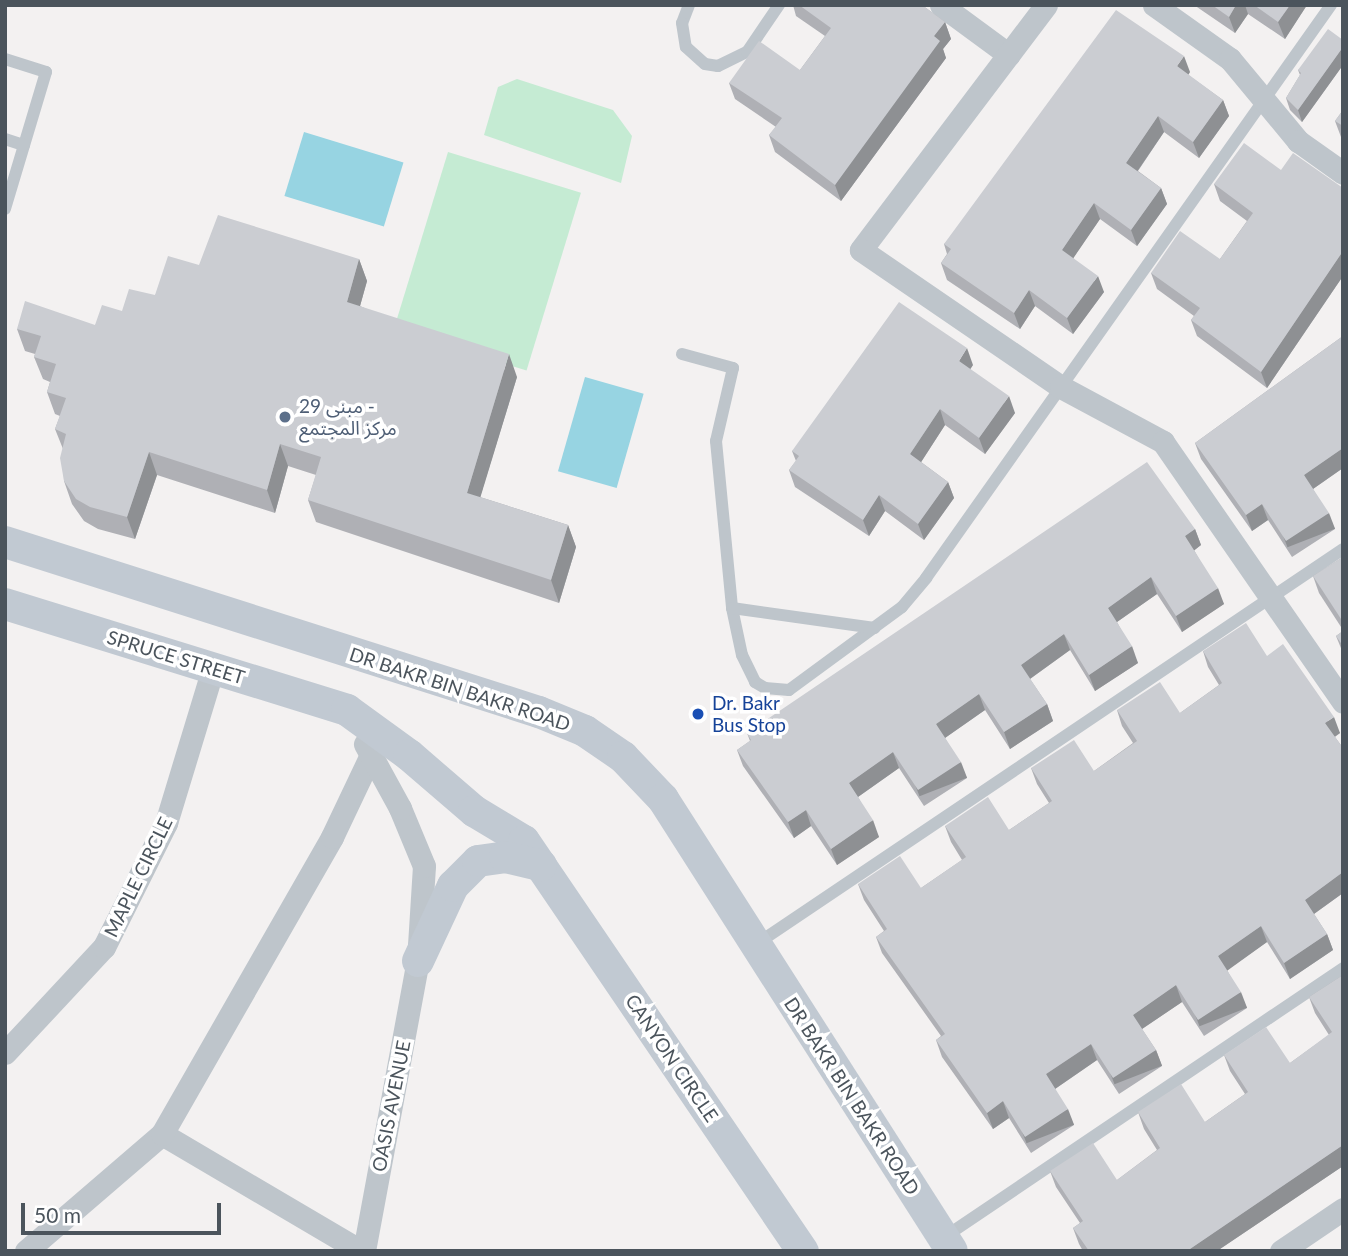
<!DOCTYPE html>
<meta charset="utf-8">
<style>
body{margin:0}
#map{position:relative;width:1348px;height:1256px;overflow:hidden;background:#f3f1f1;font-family:Lato,"Noto Sans Arabic",sans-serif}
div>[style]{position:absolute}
.green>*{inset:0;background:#c5ebd3;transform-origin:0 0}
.water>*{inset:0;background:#97d4e2;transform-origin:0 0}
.lane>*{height:12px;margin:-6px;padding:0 6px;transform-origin:6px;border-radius:6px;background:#bec5cb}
.street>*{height:23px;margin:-11.5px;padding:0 11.5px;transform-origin:11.5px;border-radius:11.5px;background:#bec5cb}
.secondary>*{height:32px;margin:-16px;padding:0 16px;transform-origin:16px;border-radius:16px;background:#c1c9d2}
.wall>*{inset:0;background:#afb0b5}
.shaded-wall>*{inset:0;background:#8e9093;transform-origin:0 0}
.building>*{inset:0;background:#cbcdd2}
.dots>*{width:19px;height:19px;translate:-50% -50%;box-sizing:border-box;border:4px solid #fff;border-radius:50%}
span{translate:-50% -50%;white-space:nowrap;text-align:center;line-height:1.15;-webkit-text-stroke:7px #fff;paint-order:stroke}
.service-label{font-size:19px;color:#4e5e75}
.left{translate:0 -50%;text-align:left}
.street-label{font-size:19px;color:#4b545c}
.transit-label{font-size:19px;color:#164399}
.frame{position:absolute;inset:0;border:7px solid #4b545c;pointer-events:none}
.scale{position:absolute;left:21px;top:1203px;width:200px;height:32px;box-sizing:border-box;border:4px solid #4b545c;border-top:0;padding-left:9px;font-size:21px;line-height:24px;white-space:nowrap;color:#4b545c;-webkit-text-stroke:5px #fff;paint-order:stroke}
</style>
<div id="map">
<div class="green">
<div style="clip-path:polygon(517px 79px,613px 110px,632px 136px,621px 183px,484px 135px,498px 87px)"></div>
<div style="left:448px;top:152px;width:139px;height:186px;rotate:17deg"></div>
</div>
<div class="water">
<div style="left:304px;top:132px;width:104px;height:67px;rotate:17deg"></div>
<div style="left:585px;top:377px;width:61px;height:98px;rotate:16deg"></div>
</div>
<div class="lane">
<div style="left:689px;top:5px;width:19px;rotate:111deg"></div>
<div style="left:682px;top:23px;width:24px;rotate:81deg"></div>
<div style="left:686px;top:47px;width:25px;rotate:42deg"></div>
<div style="left:705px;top:64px;width:13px;rotate:9deg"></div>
<div style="left:718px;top:66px;width:32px;rotate:-26deg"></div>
<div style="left:747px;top:52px;width:57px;rotate:-55.8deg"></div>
<div style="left:5px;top:59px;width:43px;rotate:17.6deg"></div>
<div style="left:46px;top:72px;width:143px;rotate:106.7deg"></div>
<div style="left:5px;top:139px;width:20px;rotate:18deg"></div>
<div style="left:682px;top:354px;width:53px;rotate:15.4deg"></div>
<div style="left:733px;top:368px;width:75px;rotate:103.1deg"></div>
<div style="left:716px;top:441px;width:168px;rotate:84.5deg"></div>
<div style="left:732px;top:608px;width:48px;rotate:78deg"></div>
<div style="left:742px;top:655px;width:30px;rotate:64deg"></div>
<div style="left:755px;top:682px;width:12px;rotate:31deg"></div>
<div style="left:765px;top:688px;width:24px;rotate:5deg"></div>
<div style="left:789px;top:690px;width:140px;rotate:-36.3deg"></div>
<div style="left:902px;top:607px;width:38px;rotate:-50deg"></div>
<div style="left:926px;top:578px;width:702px;rotate:-54.75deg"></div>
<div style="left:732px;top:608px;width:144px;rotate:8deg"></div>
<div style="left:758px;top:943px;width:705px;rotate:-33.96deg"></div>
<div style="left:943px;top:1238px;width:483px;rotate:-34deg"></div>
</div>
<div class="street">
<div style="left:941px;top:5px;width:84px;rotate:36.3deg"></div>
<div style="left:1046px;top:5px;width:307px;rotate:127.1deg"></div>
<div style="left:861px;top:250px;width:242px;rotate:34.4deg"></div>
<div style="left:1061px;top:387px;width:116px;rotate:28.3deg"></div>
<div style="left:1163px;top:442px;width:316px;rotate:55.3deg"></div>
<div style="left:1154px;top:5px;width:93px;rotate:35.4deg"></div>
<div style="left:1230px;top:59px;width:107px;rotate:50.3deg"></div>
<div style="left:1298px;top:141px;width:55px;rotate:35.4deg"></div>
<div style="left:5px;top:1053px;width:145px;rotate:-47deg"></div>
<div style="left:104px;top:947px;width:139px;rotate:-63.4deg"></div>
<div style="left:166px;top:823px;width:162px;rotate:-73.1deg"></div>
<div style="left:162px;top:1134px;width:231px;rotate:30.5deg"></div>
<div style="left:26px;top:1251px;width:179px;rotate:-40.7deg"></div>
<div style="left:162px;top:1134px;width:342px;rotate:-60.2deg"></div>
<div style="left:332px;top:837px;width:91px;rotate:-64.6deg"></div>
<div style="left:364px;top:1251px;width:295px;rotate:-79.5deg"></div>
<div style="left:418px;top:961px;width:95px;rotate:-86.4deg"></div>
<div style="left:424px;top:866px;width:63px;rotate:-112.5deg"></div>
<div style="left:400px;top:808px;width:73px;rotate:-118.7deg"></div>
<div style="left:1281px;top:1251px;width:75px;rotate:-34.1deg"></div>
</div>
<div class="secondary">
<div style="left:5px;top:542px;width:560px;rotate:17.66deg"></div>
<div style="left:539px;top:712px;width:50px;rotate:22.4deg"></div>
<div style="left:585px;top:731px;width:46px;rotate:34.4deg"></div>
<div style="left:623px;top:757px;width:58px;rotate:46.4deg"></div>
<div style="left:663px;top:799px;width:536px;rotate:57.41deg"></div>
<div style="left:5px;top:604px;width:358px;rotate:17.2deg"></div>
<div style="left:347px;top:710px;width:77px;rotate:36deg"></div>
<div style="left:409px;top:755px;width:86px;rotate:40.7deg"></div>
<div style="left:474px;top:811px;width:58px;rotate:31deg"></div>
<div style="left:524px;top:841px;width:496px;rotate:55.8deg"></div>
<div style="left:418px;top:961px;width:83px;rotate:-65deg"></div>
<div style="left:453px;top:886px;width:35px;rotate:-45deg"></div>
<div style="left:478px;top:861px;width:27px;rotate:-8deg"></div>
<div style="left:505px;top:857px;width:37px;rotate:13deg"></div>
</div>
<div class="wall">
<div style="clip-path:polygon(793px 5px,922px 5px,945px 22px,951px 39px,943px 49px,946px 58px,841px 201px,775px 152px,769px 135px,776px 127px,735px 99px,729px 83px,800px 70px,825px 36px,796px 16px)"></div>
<div style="clip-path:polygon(1194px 5px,1307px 5px,1285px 39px,1248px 14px,1235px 33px)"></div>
<div style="clip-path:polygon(1343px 40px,1343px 65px,1302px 122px,1290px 110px,1286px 98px,1300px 75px,1298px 70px)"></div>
<div style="clip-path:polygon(1190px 72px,1188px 75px,1223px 100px,1229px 116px,1199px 158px,1164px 132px,1138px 171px,1161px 188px,1167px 204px,1137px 246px,1100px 219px,1073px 258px,1104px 292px,1073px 334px,1035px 306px,1020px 329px,947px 280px,941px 263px,947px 254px,944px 244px)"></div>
<div style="clip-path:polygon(1343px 110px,1343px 138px,1341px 137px,1335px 121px)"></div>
<div style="clip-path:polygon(1281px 170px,1343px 188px,1343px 276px,1267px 388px,1197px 336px,1191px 320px,1194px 316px,1157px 289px,1151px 273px,1220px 259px,1247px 221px,1220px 201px,1214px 184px)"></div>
<div style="clip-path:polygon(359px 259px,367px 281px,360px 306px,517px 377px,480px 497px,568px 525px,576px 547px,559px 603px,316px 522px,308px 500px,316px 475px,288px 466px,275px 513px,157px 475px,135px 539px,98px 529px,84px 521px,72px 504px,64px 481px,63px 449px,55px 429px,60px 416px,55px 414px,47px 392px,50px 382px,43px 379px,34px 357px,35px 354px,25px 351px,17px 329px,95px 325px,155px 295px,199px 265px)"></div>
<div style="clip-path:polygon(1343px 336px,1343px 468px,1313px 489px,1335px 529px,1292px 557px,1268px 520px,1252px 531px,1201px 459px,1195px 443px)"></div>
<div style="clip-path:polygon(973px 365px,970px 369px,1015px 413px,985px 454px,945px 425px,921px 462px,948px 482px,954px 498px,924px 540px,885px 511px,869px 536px,795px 487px,789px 470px,796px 461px,792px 451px)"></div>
<div style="clip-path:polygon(1195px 529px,1201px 545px,1194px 550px,1224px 604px,1182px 632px,1157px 594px,1117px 622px,1138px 663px,1095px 691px,1070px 650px,1030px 679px,1047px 704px,1053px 721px,1010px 749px,985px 710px,945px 738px,967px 778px,924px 806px,899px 768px,858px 797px,879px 837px,837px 865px,811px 826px,794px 838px,743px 766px,737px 750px,750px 741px,747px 733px)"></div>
<div style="clip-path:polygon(1343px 557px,1343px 630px,1319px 593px,1313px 576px)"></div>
<div style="clip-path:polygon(1343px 631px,1343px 653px,1336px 636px)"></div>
<div style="clip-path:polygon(1203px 651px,1267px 656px,1340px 733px,1335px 737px,1343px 748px,1343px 893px,1314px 914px,1327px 934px,1333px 950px,1290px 979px,1267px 942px,1227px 970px,1247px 1008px,1204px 1036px,1182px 1002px,1142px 1029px,1156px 1050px,1162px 1066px,1119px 1094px,1097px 1060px,1055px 1089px,1074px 1125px,1031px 1153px,1009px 1118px,993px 1129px,942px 1057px,936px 1040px,941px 1036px,882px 953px,876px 937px,884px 931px,864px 900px,858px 884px,921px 888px,962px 860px,951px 842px,945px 826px,1009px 830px,1049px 803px,1037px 784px,1031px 768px,1094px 771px,1133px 743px,1122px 726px,1117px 710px,1180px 713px,1219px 685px,1208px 667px)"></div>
<div style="clip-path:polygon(1343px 975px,1343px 1166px,1217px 1251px,1083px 1251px,1079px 1244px,1073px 1228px,1080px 1223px,1056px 1187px,1050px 1171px,1117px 1180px,1157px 1150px,1144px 1129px,1138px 1112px,1205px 1122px,1245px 1094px,1230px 1071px,1224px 1055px,1290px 1063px,1329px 1035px,1315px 1013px,1309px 997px)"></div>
</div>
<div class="shaded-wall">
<div style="clip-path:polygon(1236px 5px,1245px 5px,1248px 14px,1235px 33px,1229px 17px)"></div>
<div style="clip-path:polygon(1290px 5px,1307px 5px,1285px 39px,1278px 22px)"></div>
<div style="clip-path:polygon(945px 22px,951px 39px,943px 49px,946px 58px,841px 201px,835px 185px,934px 36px)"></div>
<div style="clip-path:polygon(1343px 47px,1343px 65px,1302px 122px,1298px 110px)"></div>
<div style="clip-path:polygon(1184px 56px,1190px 72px,1183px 83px,1177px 66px)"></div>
<div style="clip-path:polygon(1223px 100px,1229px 116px,1199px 158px,1193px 142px)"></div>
<div style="clip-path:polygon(1158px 116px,1164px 132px,1132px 179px,1126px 163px)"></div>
<div style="clip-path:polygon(1161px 188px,1167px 204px,1137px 246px,1131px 230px)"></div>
<div style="clip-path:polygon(1094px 203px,1100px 219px,1068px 266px,1062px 250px)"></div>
<div style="clip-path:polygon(1343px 251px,1343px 276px,1267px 388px,1261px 372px)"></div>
<div style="clip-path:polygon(359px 259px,367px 281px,355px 324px,347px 302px)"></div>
<div style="clip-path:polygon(1098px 276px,1104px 292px,1073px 334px,1067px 318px)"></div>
<div style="clip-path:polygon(1029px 290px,1035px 306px,1020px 329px,1014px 313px)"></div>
<div style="clip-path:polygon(967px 348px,973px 365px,965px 377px,959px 361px)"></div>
<div style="clip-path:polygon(509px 354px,517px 377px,475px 515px,467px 493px)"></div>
<div style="clip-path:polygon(1009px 396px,1015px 413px,985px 454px,979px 438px)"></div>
<div style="clip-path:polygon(940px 409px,945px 425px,916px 470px,910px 454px)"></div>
<div style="clip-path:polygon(280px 444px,288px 466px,275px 513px,267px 490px)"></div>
<div style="clip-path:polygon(1343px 448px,1343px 468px,1310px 491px,1304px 475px)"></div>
<div style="clip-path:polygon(149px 452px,157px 475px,135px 539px,127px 517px)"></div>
<div style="clip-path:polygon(948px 482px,954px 498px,924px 540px,918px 524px)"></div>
<div style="clip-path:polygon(879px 495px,885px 511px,869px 536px,863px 520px)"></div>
<div style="clip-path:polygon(1262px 504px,1268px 520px,1252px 531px,1246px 515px)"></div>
<div style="left:1329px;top:513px;width:17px;height:51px;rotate:69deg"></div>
<div style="clip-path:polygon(568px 525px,576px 547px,559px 603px,551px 580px)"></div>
<div style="clip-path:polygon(1195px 529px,1201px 545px,1191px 553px,1185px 536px)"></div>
<div style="clip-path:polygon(1151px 577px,1157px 594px,1114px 624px,1108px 608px)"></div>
<div style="clip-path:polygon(1218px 588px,1224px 604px,1182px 632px,1176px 616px)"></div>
<div style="clip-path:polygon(1064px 634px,1070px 650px,1027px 681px,1021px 665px)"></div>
<div style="clip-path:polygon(1132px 646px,1138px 663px,1095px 691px,1089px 675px)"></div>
<div style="clip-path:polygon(979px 694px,985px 710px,942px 740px,936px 724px)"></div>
<div style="clip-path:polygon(1047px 704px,1053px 721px,1010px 749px,1004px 732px)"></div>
<div style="clip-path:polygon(1334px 717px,1340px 733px,1331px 739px,1325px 723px)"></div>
<div style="clip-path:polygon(893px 752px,899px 768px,855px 799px,849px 783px)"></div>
<div style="left:961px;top:762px;width:17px;height:51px;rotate:69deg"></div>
<div style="clip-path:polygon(806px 810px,811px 826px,794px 838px,788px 822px)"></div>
<div style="clip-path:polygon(873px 820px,879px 837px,837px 865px,831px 849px)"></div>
<div style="clip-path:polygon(1343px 872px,1343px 893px,1311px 916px,1305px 900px)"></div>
<div style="clip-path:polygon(1261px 926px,1267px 942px,1224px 973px,1218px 956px)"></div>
<div style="clip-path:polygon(1327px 934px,1333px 950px,1290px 979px,1284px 963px)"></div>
<div style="clip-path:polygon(1176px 985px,1182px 1002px,1139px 1031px,1133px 1015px)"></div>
<div style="left:1241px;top:992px;width:17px;height:51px;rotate:69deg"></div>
<div style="clip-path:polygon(1091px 1044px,1097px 1060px,1052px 1091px,1046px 1074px)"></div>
<div style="left:1156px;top:1050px;width:17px;height:51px;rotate:69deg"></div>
<div style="clip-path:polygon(1003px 1101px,1009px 1118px,993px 1129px,987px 1113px)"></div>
<div style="left:1068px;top:1109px;width:17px;height:51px;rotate:69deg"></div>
<div style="clip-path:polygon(1343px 1145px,1343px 1166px,1217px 1251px,1187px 1251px)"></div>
</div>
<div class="building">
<div style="clip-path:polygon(799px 5px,922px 5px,945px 22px,934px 36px,940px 41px,835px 185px,769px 135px,782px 118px,729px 83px,759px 41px,800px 70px,831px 28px)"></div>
<div style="clip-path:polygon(1212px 5px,1236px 5px,1229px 17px)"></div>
<div style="clip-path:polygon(1254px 5px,1290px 5px,1278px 22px)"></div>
<div style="clip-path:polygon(1116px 10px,1184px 56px,1177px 66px,1223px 100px,1193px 142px,1158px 116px,1126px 163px,1161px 188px,1131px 230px,1094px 203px,1062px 250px,1098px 276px,1067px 318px,1029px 290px,1014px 313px,941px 263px,951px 249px,944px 244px)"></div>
<div style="clip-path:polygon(1328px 29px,1343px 40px,1343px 47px,1298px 110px,1286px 98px,1301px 73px,1298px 70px)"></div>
<div style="clip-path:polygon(1343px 110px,1343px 126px,1335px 121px)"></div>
<div style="clip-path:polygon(1244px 143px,1281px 170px,1293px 153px,1343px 188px,1343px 251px,1261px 372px,1191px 320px,1200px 308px,1151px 273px,1180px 231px,1220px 259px,1253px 213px,1214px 184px)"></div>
<div style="clip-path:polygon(218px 215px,359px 259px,347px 302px,509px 354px,467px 493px,568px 525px,551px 580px,308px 500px,321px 457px,280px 444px,267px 490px,149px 452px,127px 517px,90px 507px,76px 499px,64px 481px,60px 458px,66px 434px,55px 429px,66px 398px,47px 392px,56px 364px,34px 357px,41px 336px,17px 329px,25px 301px,95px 325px,102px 305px,122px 311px,129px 289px,155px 295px,168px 256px,199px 265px)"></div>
<div style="clip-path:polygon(899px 302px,967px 348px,959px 361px,1009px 396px,979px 438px,940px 409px,910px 454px,948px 482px,918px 524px,879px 495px,863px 520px,789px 470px,799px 456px,792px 451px)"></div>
<div style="clip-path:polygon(1343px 336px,1343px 448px,1304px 475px,1329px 513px,1286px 541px,1262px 504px,1246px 515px,1195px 443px)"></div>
<div style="clip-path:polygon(1147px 462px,1195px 529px,1185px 536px,1218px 588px,1176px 616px,1151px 577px,1108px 608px,1132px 646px,1089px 675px,1064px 634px,1021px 665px,1047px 704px,1004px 732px,979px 694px,936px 724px,961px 762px,918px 790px,893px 752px,849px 783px,873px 820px,831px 849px,806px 810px,788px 822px,737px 750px,751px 740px,747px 733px)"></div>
<div style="clip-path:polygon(1343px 557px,1343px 622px,1313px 576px)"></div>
<div style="clip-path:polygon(1246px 623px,1267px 656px,1283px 644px,1334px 717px,1325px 723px,1343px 748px,1343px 872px,1305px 900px,1327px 934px,1284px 963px,1261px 926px,1218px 956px,1241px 992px,1198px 1020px,1176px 985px,1133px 1015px,1156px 1050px,1113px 1078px,1091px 1044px,1046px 1074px,1068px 1109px,1025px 1137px,1003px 1101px,987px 1113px,936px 1040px,945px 1034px,876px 937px,887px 929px,858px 884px,900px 856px,921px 888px,966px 857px,945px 826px,988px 797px,1009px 830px,1052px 801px,1031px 768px,1074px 740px,1094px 771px,1137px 741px,1117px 710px,1160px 682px,1180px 713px,1222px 683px,1203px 651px)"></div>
<div style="clip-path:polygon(1343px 631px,1343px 646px,1336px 636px)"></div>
<div style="clip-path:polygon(1343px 975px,1343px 1145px,1187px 1251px,1089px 1251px,1073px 1228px,1083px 1221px,1050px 1171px,1093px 1143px,1117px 1180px,1160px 1148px,1138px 1112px,1181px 1084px,1205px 1122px,1248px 1092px,1224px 1055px,1266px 1027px,1290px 1063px,1332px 1032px,1309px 997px)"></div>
</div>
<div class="dots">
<div style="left:285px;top:417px;background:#5c6f8a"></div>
<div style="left:698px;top:714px;background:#1a4fb4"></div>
</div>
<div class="service-label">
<span class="left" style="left:299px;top:417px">مبنى 29 -<br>مركز المجتمع</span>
</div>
<div class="street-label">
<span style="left:176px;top:657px;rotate:17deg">SPRUCE STREET</span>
<span style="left:460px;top:689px;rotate:18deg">DR BAKR BIN BAKR ROAD</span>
<span style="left:138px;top:877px;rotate:-64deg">MAPLE CIRCLE</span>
<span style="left:672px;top:1058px;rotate:56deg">CANYON CIRCLE</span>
<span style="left:852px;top:1096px;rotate:57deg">DR BAKR BIN BAKR ROAD</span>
<span style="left:391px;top:1106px;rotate:-79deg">OASIS AVENUE</span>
</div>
<div class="transit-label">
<span class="left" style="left:712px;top:714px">Dr. Bakr<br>Bus Stop</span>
</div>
<div class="frame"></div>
<div class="scale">50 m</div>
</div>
